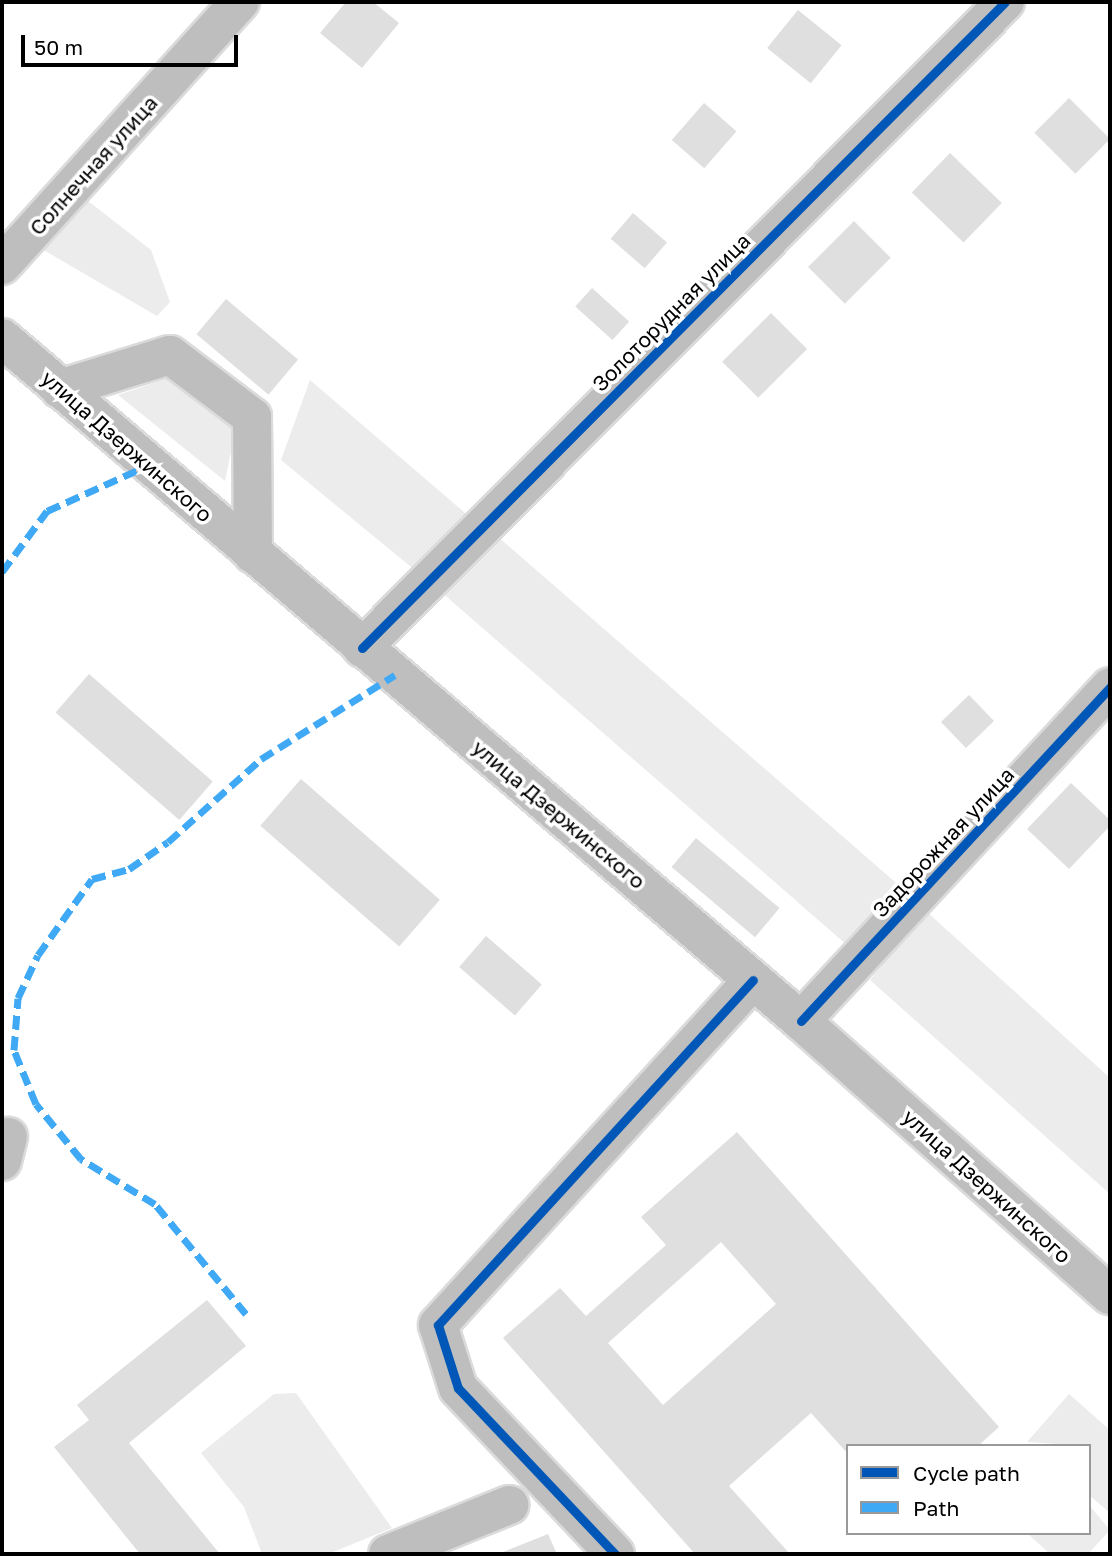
<!DOCTYPE html>
<meta charset="utf-8">
<style>
body{margin:0}
#map{position:relative;width:1112px;height:1556px;overflow:hidden;background:#fff;font-family:"Golos Text",sans-serif}
div>[style]{position:absolute}
.green>*{inset:0;background:#ececec;transform-origin:0 0}
.building>*{inset:0;background:#dfdfdf;transform-origin:0 0}
.roads{filter:drop-shadow(2px 0 #dbdbdb) drop-shadow(-2px 0 #dbdbdb) drop-shadow(0 2px #dbdbdb) drop-shadow(0 -2px #dbdbdb)}
.minor>*{height:38px;margin:-19px;padding:0 19px;transform-origin:19px;border-radius:19px;background:#bebebe}
.major>*{height:38px;margin:-19px;padding:0 19px;transform-origin:19px;border-radius:19px;background:#bebebe}
.quiet>*{height:7px;margin-top:-3.5px;transform-origin:0;background:repeating-linear-gradient(90deg,#3fa9f5 0 14px,transparent 0 21px)}
.cycleway>*{height:9px;margin:-4.5px;padding:0 4.5px;transform-origin:4.5px;border-radius:4.5px;background:#0057b8}
span{translate:-50% -50%;white-space:nowrap;text-align:center;line-height:1.15;-webkit-text-stroke:7px #fff;paint-order:stroke}
.street-label{font-size:21px;color:#000}
.frame{position:absolute;inset:0;border:4px solid #000;pointer-events:none}
.legend{position:absolute;left:846px;top:1444px;width:245px;height:91px;box-sizing:border-box;background:#fff;border:2px solid #999;margin:0;padding:9px 12px;list-style:none;font-size:21px;color:#000}
.legend li{display:flex;align-items:center;gap:14px;height:35px}
.legend b{width:35px;border:2px solid #999}
.scale{position:absolute;left:21px;top:35px;width:217px;height:32px;box-sizing:border-box;border:4px solid #000;border-top:0;padding-left:9px;font-size:21px;line-height:24px;white-space:nowrap;color:#000;-webkit-text-stroke:5px #fff;paint-order:stroke}
</style>
<div id="map">
<div class="green">
<div style="clip-path:polygon(83px 197px,151px 250px,170px 302px,157px 316px,40px 248px)"></div>
<div style="clip-path:polygon(171px 377px,236px 427px,225px 481px,118px 395px)"></div>
<div style="clip-path:polygon(310px 380px,471px 518px,422px 576px,281px 460px)"></div>
<div style="left:497px;top:536px;width:532px;height:79px;rotate:41deg"></div>
<div style="clip-path:polygon(926px 911px,1110px 1078px,1110px 1194px,870px 980px)"></div>
<div style="clip-path:polygon(296px 1393px,392px 1528px,328px 1554px,262px 1554px,244px 1507px,201px 1453px,274px 1394px)"></div>
<div style="clip-path:polygon(1069px 1394px,1110px 1430px,1110px 1513px,1089px 1495px,1089px 1446px,1027px 1442px)"></div>
<div style="clip-path:polygon(1089px 1505px,1110px 1530px,1088px 1554px,1050px 1554px,1027px 1533px,1089px 1533px)"></div>
</div>
<div class="building">
<div style="clip-path:polygon(346px 2px,373px 2px,399px 23px,362px 68px,320px 33px)"></div>
<div style="left:798px;top:10px;width:56px;height:49px;rotate:39deg"></div>
<div style="left:1069px;top:98px;width:58px;height:49px;rotate:45deg"></div>
<div style="left:704px;top:103px;width:43px;height:49px;rotate:41deg"></div>
<div style="left:950px;top:153px;width:72px;height:55px;rotate:44deg"></div>
<div style="left:633px;top:213px;width:45px;height:34px;rotate:41deg"></div>
<div style="left:854px;top:221px;width:52px;height:65px;rotate:45deg"></div>
<div style="left:592px;top:288px;width:50px;height:25px;rotate:42deg"></div>
<div style="left:226px;top:299px;width:94px;height:46px;rotate:40deg"></div>
<div style="left:771px;top:313px;width:51px;height:69px;rotate:45deg"></div>
<div style="left:89px;top:674px;width:164px;height:51px;rotate:41deg"></div>
<div style="left:969px;top:695px;width:36px;height:39px;rotate:46deg"></div>
<div style="left:301px;top:779px;width:184px;height:62px;rotate:41deg"></div>
<div style="clip-path:polygon(1071px 783px,1110px 820px,1110px 826px,1069px 869px,1027px 829px)"></div>
<div style="left:696px;top:838px;width:109px;height:38px;rotate:40deg"></div>
<div style="left:486px;top:936px;width:74px;height:41px;rotate:41deg"></div>
<div style="clip-path:polygon(evenodd,737px 1132px,999px 1427px,978px 1446px,848px 1446px,848px 1454px,811px 1413px,729px 1486px,790px 1554px,695px 1554px,503px 1338px,560px 1288px,586px 1316px,666px 1245px,641px 1217px,737px 1132px,721px 1242px,776px 1304px,663px 1405px,608px 1343px,721px 1242px)"></div>
<div style="clip-path:polygon(207px 1300px,246px 1346px,129px 1443px,220px 1554px,140px 1554px,54px 1447px,89px 1420px,77px 1405px)"></div>
<div style="clip-path:polygon(548px 1534px,557px 1554px,498px 1554px)"></div>
</div>
<div class="roads">
<div class="minor">
<div style="left:2px;top:265px;width:355px;rotate:-47.9deg"></div>
<div style="left:60px;top:389px;width:115px;rotate:-17.2deg"></div>
<div style="left:170px;top:355px;width:103px;rotate:37.1deg"></div>
<div style="left:252px;top:417px;width:137px;rotate:89.6deg"></div>
<div style="left:362px;top:648px;width:911px;rotate:-45.13deg"></div>
<div style="left:801px;top:1021px;width:455px;rotate:-47.2deg"></div>
<div style="left:2px;top:1161px;width:25px;rotate:-76deg"></div>
<div style="left:388px;top:1554px;width:131px;rotate:-22deg"></div>
<div style="left:615px;top:1554px;width:228px;rotate:-133.4deg"></div>
<div style="left:458px;top:1388px;width:66px;rotate:-107.6deg"></div>
<div style="left:438px;top:1325px;width:467px;rotate:-47.6deg"></div>
</div>
<div class="major">
<div style="left:2px;top:338px;width:1051px;rotate:40.52deg"></div>
<div style="left:801px;top:1021px;width:413px;rotate:41.6deg"></div>
</div>
</div>
<div class="quiet">
<div style="left:2px;top:572px;width:76px;rotate:-53.6deg"></div>
<div style="left:47px;top:511px;width:112px;rotate:-24.3deg"></div>
<div style="left:246px;top:1314px;width:143px;rotate:-129.6deg"></div>
<div style="left:155px;top:1204px;width:87px;rotate:-148.7deg"></div>
<div style="left:81px;top:1159px;width:71px;rotate:-129.3deg"></div>
<div style="left:36px;top:1104px;width:58px;rotate:-112.2deg"></div>
<div style="left:14px;top:1050px;width:52px;rotate:-85.6deg"></div>
<div style="left:18px;top:998px;width:47px;rotate:-65.1deg"></div>
<div style="left:38px;top:955px;width:93px;rotate:-54.6deg"></div>
<div style="left:92px;top:879px;width:38px;rotate:-15deg"></div>
<div style="left:129px;top:869px;width:47px;rotate:-34.7deg"></div>
<div style="left:168px;top:842px;width:125px;rotate:-41.7deg"></div>
<div style="left:261px;top:759px;width:158px;rotate:-32.1deg"></div>
</div>
<div class="cycleway">
<div style="left:362px;top:648px;width:911px;rotate:-45.13deg"></div>
<div style="left:801px;top:1021px;width:455px;rotate:-47.2deg"></div>
<div style="left:615px;top:1554px;width:228px;rotate:-133.4deg"></div>
<div style="left:458px;top:1388px;width:66px;rotate:-107.6deg"></div>
<div style="left:438px;top:1325px;width:467px;rotate:-47.6deg"></div>
</div>
<div class="street-label">
<span style="left:93px;top:165px;rotate:-48deg">Солнечная улица</span>
<span style="left:671px;top:312px;rotate:-45deg">Золоторудная улица</span>
<span style="left:127px;top:446px;rotate:41deg">улица Дзержинского</span>
<span style="left:559px;top:814px;rotate:40deg">улица Дзержинского</span>
<span style="left:943px;top:842px;rotate:-47deg">Задорожная улица</span>
<span style="left:987px;top:1186px;rotate:42deg">улица Дзержинского</span>
</div>
<div class="frame"></div>
<ul class="legend">
<li><b style="height:9px;background:#0057b8"></b>Cycle path</li>
<li><b style="height:9px;background:#3fa9f5"></b>Path</li>
</ul>
<div class="scale">50 m</div>
</div>
